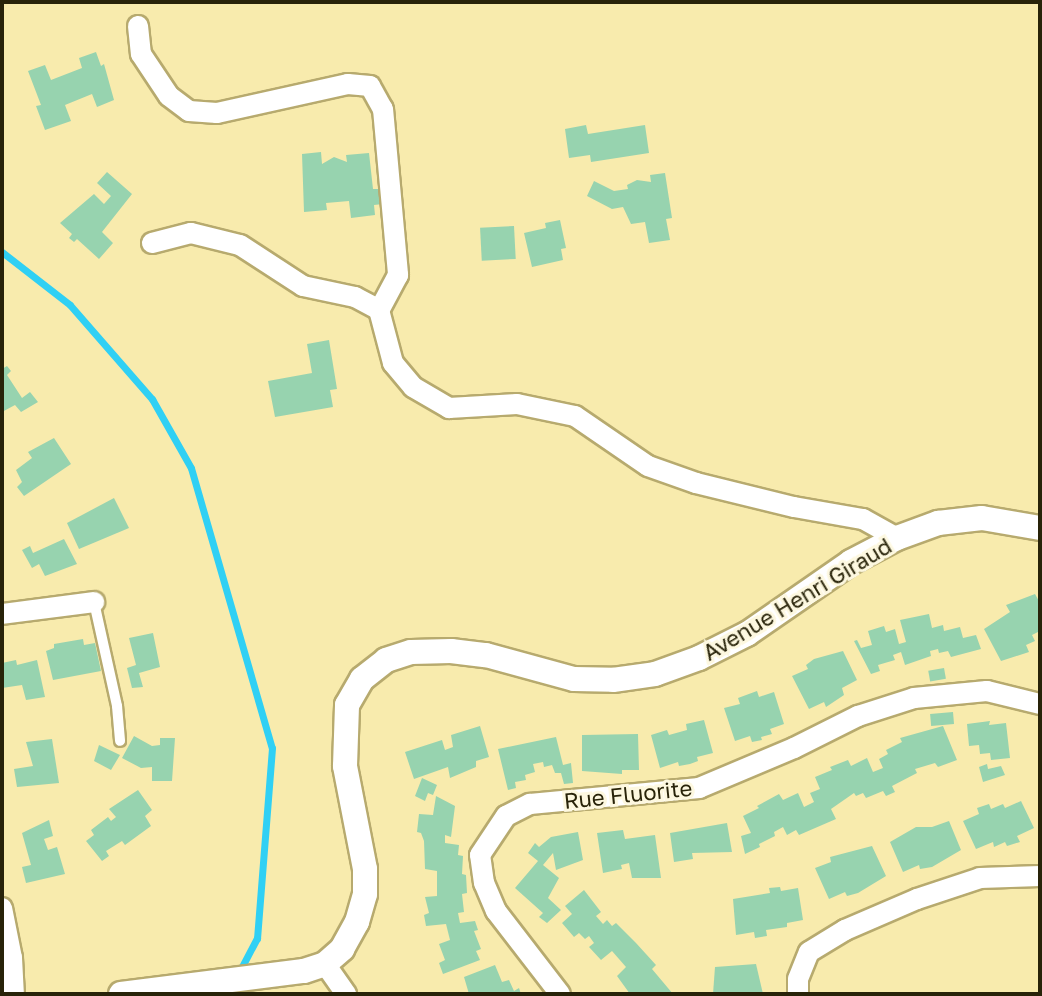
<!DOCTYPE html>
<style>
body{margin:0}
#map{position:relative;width:1042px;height:996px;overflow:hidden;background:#f8ebad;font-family:"Golos Text",sans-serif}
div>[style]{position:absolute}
.stream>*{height:7px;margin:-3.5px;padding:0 3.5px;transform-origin:3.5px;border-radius:3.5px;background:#30d0f4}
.building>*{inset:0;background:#97d3af;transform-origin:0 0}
.roads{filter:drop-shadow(2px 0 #b7aa6e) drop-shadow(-2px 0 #b7aa6e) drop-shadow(0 2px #b7aa6e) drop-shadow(0 -2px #b7aa6e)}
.service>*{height:10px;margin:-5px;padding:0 5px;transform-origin:5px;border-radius:5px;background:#fff}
.minor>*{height:20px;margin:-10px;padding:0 10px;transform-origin:10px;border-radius:10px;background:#fff}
.tertiary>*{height:24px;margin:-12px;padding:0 12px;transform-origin:12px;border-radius:12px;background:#fff}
span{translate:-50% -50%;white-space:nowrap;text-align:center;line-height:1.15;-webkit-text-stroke:6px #fdf8e0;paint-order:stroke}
.street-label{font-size:22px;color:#282309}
.frame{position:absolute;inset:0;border:4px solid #282309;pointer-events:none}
</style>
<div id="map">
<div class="stream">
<div style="left:2px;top:252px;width:86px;rotate:37.9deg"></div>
<div style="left:70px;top:305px;width:125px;rotate:48.9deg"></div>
<div style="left:152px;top:399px;width:79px;rotate:60.5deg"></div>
<div style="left:191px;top:468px;width:291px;rotate:73.9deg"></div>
<div style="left:272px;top:748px;width:191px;rotate:94.5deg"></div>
<div style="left:257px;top:938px;width:41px;rotate:117.8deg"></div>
</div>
<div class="building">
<div style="clip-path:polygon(96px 52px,101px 66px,104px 64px,114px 100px,97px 107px,92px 94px,65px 105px,71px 121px,45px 130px,36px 106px,41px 105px,28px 71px,45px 65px,51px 80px,82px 68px,79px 58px)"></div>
<div style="clip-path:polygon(586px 125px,588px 134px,645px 125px,649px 153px,591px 162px,590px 155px,569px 158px,565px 129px)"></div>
<div style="clip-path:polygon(321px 152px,322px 164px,334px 157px,347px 162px,346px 155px,369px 153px,373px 189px,382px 189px,383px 204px,374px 205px,375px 215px,351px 218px,349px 201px,326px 203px,327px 210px,304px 212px,302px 154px)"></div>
<div style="clip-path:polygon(107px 172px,132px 194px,102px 232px,113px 243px,99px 259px,77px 239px,74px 242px,69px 238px,72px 234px,60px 223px,94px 194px,104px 204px,111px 196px,97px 183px)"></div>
<div style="clip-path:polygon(665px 173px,672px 218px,666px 219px,670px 240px,649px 243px,645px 222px,631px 224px,623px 207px,612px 209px,587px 196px,594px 181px,614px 191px,628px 189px,627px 185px,637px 180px,651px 182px,650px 175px)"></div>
<div style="clip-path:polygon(560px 220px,566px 248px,561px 249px,563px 260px,532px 267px,524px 233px,546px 228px,545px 223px)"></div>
<div style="left:514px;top:226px;width:33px;height:34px;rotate:87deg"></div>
<div style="clip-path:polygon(329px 340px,337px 389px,330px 390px,333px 407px,275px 417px,268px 381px,312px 373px,307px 344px)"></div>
<div style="clip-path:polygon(7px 366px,11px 371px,7px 375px,22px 398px,30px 392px,38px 402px,21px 412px,15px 405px,2px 412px,2px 369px)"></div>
<div style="clip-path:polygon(54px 438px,71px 464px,24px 496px,17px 487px,22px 482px,16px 470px,32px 458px,28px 452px)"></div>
<div style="clip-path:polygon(114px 498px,129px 528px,79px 549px,67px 523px)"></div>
<div style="clip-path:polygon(64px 539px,77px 564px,45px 576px,39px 564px,32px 568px,22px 550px,30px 546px,33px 553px)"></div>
<div style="clip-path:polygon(1035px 594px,1040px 603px,1040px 631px,1032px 635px,1035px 641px,1026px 645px,1029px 652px,1001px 661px,984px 629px,1010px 612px,1006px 605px)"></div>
<div style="clip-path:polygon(929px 614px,932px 628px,943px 625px,944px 631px,960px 627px,963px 638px,976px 635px,981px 649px,951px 657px,948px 651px,939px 653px,938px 649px,930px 651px,931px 656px,905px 665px,901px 652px,893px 655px,895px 660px,878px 665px,880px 671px,871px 674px,854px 641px,857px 640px,861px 648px,872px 645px,868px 631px,884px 626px,886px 632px,895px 629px,899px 644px,906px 642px,900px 620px)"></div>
<div style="clip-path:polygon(153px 633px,160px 667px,139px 673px,143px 687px,132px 688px,127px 668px,136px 665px,129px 638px)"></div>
<div style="clip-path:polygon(83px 639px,84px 645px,95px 643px,101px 671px,53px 680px,46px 651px,54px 648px,54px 644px)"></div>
<div style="clip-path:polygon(843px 651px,857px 680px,842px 688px,844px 695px,826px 707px,824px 702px,809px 709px,792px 676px,808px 669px,806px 665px,814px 659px)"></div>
<div style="clip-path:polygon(16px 660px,17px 665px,37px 660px,45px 697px,26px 700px,22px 685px,2px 688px,2px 663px)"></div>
<div style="left:944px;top:668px;width:11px;height:16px;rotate:80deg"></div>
<div style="clip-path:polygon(757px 691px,759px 697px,774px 692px,784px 724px,770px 729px,772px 734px,761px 737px,762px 740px,752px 742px,750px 736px,735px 741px,724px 708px,740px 704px,738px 698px)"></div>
<div style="left:953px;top:712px;width:12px;height:23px;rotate:85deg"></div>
<div style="clip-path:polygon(704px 720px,713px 753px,697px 757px,698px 761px,690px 764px,679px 766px,678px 762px,660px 768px,651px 735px,667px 730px,669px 735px,687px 730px,686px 724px)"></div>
<div style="clip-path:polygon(990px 721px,989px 725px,1006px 723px,1010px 758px,991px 760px,990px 753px,980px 754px,979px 745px,969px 746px,967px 724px)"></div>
<div style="clip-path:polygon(480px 726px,489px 757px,476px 761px,476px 767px,450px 778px,448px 767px,414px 779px,405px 752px,442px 740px,445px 750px,453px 747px,451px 735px)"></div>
<div style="clip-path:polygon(943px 726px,957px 760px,938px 767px,935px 763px,915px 769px,917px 773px,892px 786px,895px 792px,886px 796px,883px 791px,866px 798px,863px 793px,856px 796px,854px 793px,831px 809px,836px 819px,799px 835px,796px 830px,787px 835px,783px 827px,774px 832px,775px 836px,759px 844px,760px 847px,745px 854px,741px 836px,751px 833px,743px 816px,759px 808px,757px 806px,779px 794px,783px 800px,798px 793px,804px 807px,814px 802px,810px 793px,820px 789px,815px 777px,832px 770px,830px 767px,848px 760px,851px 766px,867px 758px,873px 772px,883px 768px,879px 759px,888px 754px,886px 750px,902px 742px,900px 738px)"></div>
<div style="clip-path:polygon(638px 734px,639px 770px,622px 770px,622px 774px,582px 771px,582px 735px)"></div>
<div style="clip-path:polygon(134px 736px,152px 746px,160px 745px,160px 738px,175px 738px,172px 781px,152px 781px,152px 767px,141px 768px,122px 758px)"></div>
<div style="clip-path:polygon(556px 737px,563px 765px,571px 763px,573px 783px,564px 784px,561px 773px,555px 773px,552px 765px,544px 767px,543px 762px,533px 764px,535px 772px,525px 775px,526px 780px,515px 782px,516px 788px,508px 790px,498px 749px)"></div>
<div style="clip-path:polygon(52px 739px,59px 783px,17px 787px,14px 769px,33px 766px,26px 742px)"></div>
<div style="clip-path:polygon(99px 745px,120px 755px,111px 770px,94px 761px)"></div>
<div style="clip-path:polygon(987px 764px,988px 769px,1001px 766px,1005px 775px,983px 782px,979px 767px)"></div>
<div style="clip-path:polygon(422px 778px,437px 785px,433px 795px,428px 793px,425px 801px,415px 796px)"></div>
<div style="clip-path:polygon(138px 790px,152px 810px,145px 816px,151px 826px,125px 845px,122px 841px,106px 851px,109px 856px,102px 861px,86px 841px,94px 835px,91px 830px,108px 817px,111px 821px,116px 817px,109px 809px)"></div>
<div style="clip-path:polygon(436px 796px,455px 806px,451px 837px,445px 835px,445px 843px,459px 845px,458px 855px,463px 856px,462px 874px,466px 875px,467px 893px,462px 894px,464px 912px,458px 913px,460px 923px,475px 921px,478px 930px,474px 931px,481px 949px,476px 951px,480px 960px,443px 974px,439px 963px,445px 960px,439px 944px,450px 940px,446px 924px,426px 926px,424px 915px,429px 913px,425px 897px,437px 896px,437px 871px,425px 869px,424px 841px,421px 833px,417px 832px,419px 814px,433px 815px)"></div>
<div style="clip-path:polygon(1021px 801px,1034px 828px,1017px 836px,1020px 842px,1007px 846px,1005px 842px,994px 847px,993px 842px,976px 849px,963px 821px,979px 814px,977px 808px,989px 804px,991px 809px,1003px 804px,1005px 808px)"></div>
<div style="clip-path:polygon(49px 820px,53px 836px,44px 839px,48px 850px,57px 847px,65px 874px,26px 883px,22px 867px,31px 865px,22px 833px)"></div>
<div style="clip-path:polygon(949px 821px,961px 850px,932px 867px,920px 869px,919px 865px,903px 872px,890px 842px,916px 827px,932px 827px)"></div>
<div style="clip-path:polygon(727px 823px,732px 852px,692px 853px,693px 859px,674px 862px,670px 833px)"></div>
<div style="clip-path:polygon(623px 830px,625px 839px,655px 835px,661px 878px,632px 878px,629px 863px,621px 865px,622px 869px,603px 873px,597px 833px)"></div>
<div style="clip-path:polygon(578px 832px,583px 860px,556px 870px,553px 853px,543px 865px,559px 878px,548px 898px,561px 910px,547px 923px,539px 917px,543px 913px,515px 888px,538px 861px,528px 853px,535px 843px,539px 847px,551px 837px)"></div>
<div style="clip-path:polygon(872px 846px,886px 876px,858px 893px,847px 896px,845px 892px,829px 899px,815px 868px,831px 862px,830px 857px)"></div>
<div style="clip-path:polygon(780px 887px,781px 891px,798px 888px,803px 920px,787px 923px,787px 927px,766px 930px,767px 936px,755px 938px,754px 932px,736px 935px,733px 899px,770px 893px,769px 888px)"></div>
<div style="clip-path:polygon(584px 890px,601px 912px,596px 916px,603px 924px,607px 920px,612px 926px,616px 923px,636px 943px,656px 965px,652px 969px,673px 994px,630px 994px,617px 976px,626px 967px,612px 951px,601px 960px,589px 947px,594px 943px,589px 936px,585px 939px,579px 933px,574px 937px,562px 923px,572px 914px,565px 906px)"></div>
<div style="clip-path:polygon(756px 964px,763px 994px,713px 994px,715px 967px)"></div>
<div style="clip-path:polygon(495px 965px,502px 982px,509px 980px,514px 991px,519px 988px,521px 994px,469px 994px,464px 977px)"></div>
</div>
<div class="roads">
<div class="service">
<div style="left:94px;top:602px;width:107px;rotate:77.5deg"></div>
<div style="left:117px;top:706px;width:35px;rotate:85deg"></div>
</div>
<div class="minor">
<div style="left:138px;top:26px;width:28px;rotate:84deg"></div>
<div style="left:141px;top:54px;width:50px;rotate:56.3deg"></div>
<div style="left:169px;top:96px;width:25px;rotate:37deg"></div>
<div style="left:189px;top:111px;width:28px;rotate:4deg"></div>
<div style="left:217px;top:113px;width:134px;rotate:-12.5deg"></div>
<div style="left:348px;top:84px;width:22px;rotate:5deg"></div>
<div style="left:370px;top:86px;width:26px;rotate:61deg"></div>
<div style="left:383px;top:109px;width:167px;rotate:84.8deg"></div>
<div style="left:398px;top:275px;width:40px;rotate:118deg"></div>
<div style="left:379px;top:310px;width:55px;rotate:75.2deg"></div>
<div style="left:393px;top:363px;width:31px;rotate:50deg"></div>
<div style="left:413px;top:387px;width:42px;rotate:30.3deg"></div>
<div style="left:449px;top:408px;width:68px;rotate:-3.4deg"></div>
<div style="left:517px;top:404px;width:59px;rotate:11.7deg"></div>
<div style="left:575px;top:416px;width:88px;rotate:34.4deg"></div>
<div style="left:648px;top:466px;width:51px;rotate:19.5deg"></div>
<div style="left:696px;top:483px;width:101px;rotate:13.8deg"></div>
<div style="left:794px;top:507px;width:70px;rotate:9.9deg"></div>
<div style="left:863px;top:519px;width:39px;rotate:29deg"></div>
<div style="left:152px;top:243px;width:40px;rotate:-14.4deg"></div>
<div style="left:191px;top:233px;width:50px;rotate:13.8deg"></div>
<div style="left:240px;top:245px;width:75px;rotate:33.1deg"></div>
<div style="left:303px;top:286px;width:53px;rotate:11.9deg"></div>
<div style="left:355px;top:297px;width:27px;rotate:28deg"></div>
<div style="left:2px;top:614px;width:93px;rotate:-7.4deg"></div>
<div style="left:2px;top:908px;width:51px;rotate:78.7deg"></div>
<div style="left:12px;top:958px;width:36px;rotate:87deg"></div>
<div style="left:325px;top:964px;width:37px;rotate:55deg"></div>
<div style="left:560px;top:994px;width:105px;rotate:-127.6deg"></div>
<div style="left:496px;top:911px;width:30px;rotate:-113deg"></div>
<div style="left:484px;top:883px;width:28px;rotate:-98deg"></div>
<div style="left:480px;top:855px;width:47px;rotate:-56.3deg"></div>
<div style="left:506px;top:816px;width:27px;rotate:-27deg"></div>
<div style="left:530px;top:804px;width:170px;rotate:-5.4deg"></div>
<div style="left:699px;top:788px;width:103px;rotate:-22.8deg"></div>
<div style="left:794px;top:748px;width:72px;rotate:-26.6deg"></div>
<div style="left:858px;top:716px;width:59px;rotate:-17.8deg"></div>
<div style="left:914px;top:698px;width:73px;rotate:-5.5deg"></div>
<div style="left:987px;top:691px;width:55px;rotate:13.8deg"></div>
<div style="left:798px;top:994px;width:15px;rotate:-90deg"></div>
<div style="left:798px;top:979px;width:29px;rotate:-68deg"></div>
<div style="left:809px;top:952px;width:42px;rotate:-31.4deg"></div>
<div style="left:845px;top:930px;width:78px;rotate:-23.3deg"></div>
<div style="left:917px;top:899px;width:66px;rotate:-18.4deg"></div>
<div style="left:980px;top:878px;width:60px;rotate:-1.9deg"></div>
</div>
<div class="tertiary">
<div style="left:121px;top:994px;width:184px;rotate:-7.2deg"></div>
<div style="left:304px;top:971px;width:22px;rotate:-18deg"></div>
<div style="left:325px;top:964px;width:23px;rotate:-41deg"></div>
<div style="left:342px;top:949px;width:31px;rotate:-61deg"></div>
<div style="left:357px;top:922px;width:29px;rotate:-74deg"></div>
<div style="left:365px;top:894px;width:25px;rotate:-90deg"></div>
<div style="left:365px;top:869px;width:105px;rotate:-101deg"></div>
<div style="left:345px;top:766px;width:61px;rotate:-88.1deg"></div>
<div style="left:347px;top:705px;width:30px;rotate:-60deg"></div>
<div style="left:362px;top:679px;width:31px;rotate:-38deg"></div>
<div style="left:386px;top:660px;width:26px;rotate:-18deg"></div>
<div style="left:411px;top:652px;width:40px;rotate:-1.4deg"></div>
<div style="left:451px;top:651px;width:35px;rotate:7deg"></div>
<div style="left:486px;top:655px;width:91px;rotate:15.3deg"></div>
<div style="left:574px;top:679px;width:39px;rotate:1deg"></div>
<div style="left:613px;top:680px;width:42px;rotate:-8.1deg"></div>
<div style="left:655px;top:674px;width:47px;rotate:-20deg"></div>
<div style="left:699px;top:658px;width:54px;rotate:-26.6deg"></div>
<div style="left:747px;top:634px;width:126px;rotate:-34.7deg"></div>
<div style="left:851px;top:562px;width:52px;rotate:-27.6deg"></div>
<div style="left:897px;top:538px;width:44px;rotate:-20.1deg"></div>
<div style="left:938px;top:523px;width:44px;rotate:-6.5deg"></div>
<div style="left:982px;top:518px;width:59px;rotate:9.8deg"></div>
</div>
</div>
<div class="street-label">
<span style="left:797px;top:599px;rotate:-31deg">Avenue Henri Giraud</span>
<span style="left:628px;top:794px;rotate:-6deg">Rue Fluorite</span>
</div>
<div class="frame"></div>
</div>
